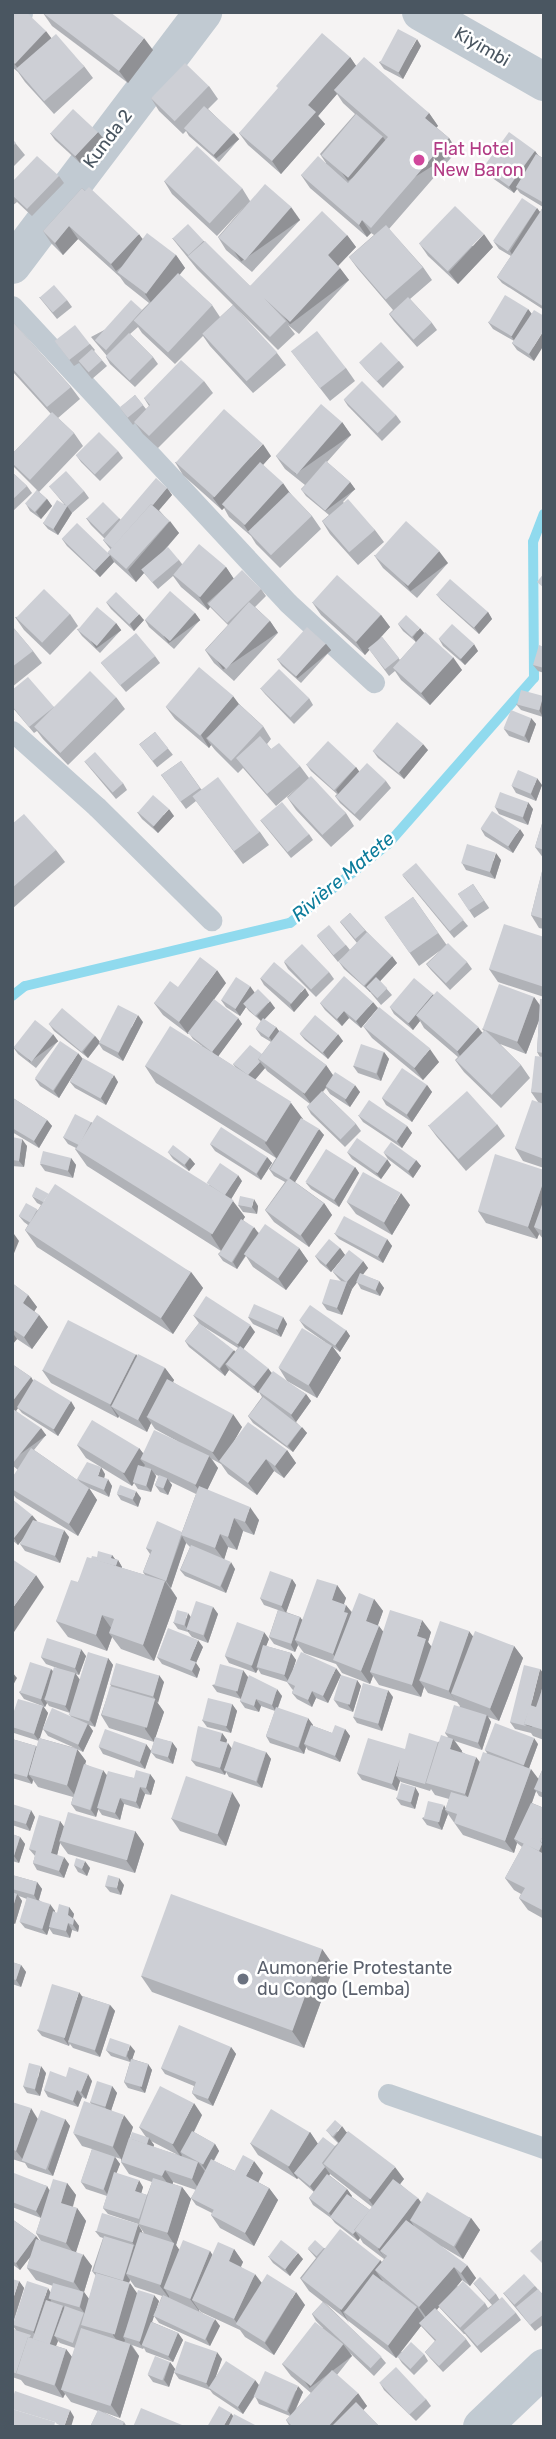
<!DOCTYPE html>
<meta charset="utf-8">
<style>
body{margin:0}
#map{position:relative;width:556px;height:2439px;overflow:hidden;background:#f5f3f3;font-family:Rubik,sans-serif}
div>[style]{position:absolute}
.stream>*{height:10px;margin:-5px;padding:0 5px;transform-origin:5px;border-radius:5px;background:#90daee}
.service>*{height:21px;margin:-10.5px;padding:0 10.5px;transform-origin:10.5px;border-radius:10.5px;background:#c1cad2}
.minor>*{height:38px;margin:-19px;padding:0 19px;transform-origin:19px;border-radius:19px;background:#c1cad2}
.tertiary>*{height:38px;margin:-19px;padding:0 19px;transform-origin:19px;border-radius:19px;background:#c1cad2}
.wall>*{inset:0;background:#b0b2b7;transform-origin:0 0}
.shaded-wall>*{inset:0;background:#909195;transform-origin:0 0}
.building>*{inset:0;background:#cdcfd5;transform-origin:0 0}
.dots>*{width:19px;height:19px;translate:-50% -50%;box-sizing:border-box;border:4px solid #fff;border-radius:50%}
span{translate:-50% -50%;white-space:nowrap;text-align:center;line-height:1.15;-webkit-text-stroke:5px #fff;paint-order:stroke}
.street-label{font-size:18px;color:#4a5661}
.hotel-label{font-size:18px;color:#b23c85}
.left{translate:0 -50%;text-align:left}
.worship-label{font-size:18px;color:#5b616d}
.water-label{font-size:19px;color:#0c7c9b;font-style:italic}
.frame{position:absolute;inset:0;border:14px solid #4a5661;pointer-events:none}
</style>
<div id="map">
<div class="stream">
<div style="left:12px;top:996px;width:16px;rotate:-38deg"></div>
<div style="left:25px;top:986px;width:272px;rotate:-13.4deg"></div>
<div style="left:290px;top:923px;width:126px;rotate:-38.9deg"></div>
<div style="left:388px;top:844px;width:221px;rotate:-48.7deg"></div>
<div style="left:534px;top:678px;width:136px;rotate:-90.4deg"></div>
<div style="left:533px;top:542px;width:30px;rotate:-69deg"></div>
</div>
<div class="service">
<div style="left:12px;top:306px;width:405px;rotate:47.1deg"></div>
<div style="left:288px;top:603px;width:117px;rotate:42.6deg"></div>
<div style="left:12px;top:731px;width:114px;rotate:41.8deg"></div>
<div style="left:97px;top:807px;width:161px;rotate:44.7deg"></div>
<div style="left:388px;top:2094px;width:165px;rotate:19.1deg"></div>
</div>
<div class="minor">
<div style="left:12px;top:14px;width:3px;rotate:-45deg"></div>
<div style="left:12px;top:265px;width:317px;rotate:-52.9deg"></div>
<div style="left:482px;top:2427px;width:86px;rotate:-43.6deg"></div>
</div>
<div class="tertiary">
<div style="left:421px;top:12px;width:142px;rotate:29.6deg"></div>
</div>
<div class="wall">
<div style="clip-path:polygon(43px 13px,153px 50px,128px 83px,52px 26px)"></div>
<div style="clip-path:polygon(12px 15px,51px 38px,84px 66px,93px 78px,54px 114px,25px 82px,18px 72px,12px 67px)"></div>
<div style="clip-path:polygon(421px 46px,403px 79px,384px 69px,379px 62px)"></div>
<div style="clip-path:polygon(350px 57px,356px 66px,429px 113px,438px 126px,436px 127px,449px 138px,457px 151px,389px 229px,423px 267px,432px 280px,410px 299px,432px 323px,437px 330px,417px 347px,394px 321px,389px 314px,393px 310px,358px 269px,349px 257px,374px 235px,371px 233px,367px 237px,310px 188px,301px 175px,326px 163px,320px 154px,355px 114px,343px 103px,337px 94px,318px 116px,325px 124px,281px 174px,248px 145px,239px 133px)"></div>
<div style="clip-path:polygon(209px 86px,218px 99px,208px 109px,239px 139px,219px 162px,189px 136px,186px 131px,183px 134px,159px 111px,151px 98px)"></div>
<div style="clip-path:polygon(50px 133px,103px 138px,80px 163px,55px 140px)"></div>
<div style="clip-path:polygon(12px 139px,25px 155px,12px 168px)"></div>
<div style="clip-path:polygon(535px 151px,538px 155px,544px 159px,544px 310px,502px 283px,497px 277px,511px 256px,499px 249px,494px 242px,537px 208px,540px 212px,543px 207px,520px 193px,517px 189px,514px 193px,488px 175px,484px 168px)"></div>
<div style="clip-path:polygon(59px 176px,64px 183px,32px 216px,17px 202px,12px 206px,12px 182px)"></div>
<div style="clip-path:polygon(164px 181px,242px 188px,250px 201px,300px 220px,252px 272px,226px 250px,218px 237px,244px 207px,217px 236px,172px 194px)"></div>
<div style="clip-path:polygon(82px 188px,143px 239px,176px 255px,185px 268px,179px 275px,212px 305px,220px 317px,233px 305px,197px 269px,172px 238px,204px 241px,250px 286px,347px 235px,356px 247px,338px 266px,349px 280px,299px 334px,288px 325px,295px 334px,278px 350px,237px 309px,277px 353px,286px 365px,253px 393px,210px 346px,203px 336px,175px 364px,142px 333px,138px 327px,130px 334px,153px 357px,158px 364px,135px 387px,110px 364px,106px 357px,107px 356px,91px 337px,142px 310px,149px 303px,125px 284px,120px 277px,78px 239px,63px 255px,51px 243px,43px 231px)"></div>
<div style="clip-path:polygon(419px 243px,493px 247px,458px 284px,428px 256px)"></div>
<div style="clip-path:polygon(39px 297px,67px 300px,72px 307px,57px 319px)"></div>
<div style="clip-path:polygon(528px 309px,532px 314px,534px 361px,517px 350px,512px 343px,514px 341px,493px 329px,488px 322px)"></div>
<div style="clip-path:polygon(12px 321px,71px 387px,80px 399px,58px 418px,74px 433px,83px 446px,39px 492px,47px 499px,52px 506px,41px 519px,30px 511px,26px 504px,37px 490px,14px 467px,12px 469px,12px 452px,13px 453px,51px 414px,12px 371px)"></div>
<div style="clip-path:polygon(55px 341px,90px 344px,95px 350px,94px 351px,107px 366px,92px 379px,79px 363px,74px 366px)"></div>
<div style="clip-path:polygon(291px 351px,346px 368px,355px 381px,330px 401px)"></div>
<div style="clip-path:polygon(399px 361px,404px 367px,383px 388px,365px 369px,360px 363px)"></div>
<div style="clip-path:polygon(204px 381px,213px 393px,158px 448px,143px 434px,135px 423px,133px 425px,120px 408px,135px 395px,146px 409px,149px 406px,144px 398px)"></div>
<div style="clip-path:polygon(344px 400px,396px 415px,401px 422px,382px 441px,348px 406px)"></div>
<div style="clip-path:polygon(342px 422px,351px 435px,327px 462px,350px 482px,355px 489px,343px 502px,375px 530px,384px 542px,358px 565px,330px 534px,322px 521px,329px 515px,306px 496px,301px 489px,305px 485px,285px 469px,276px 456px)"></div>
<div style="clip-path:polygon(118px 451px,123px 458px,100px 481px,81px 462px,76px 455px)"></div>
<div style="clip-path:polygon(271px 456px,263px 465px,312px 516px,321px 529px,280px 568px,256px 544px,251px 536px,229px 517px,224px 508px,222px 510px,183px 475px,175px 462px)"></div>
<div style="clip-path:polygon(12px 472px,27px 486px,32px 493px,12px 512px)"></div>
<div style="clip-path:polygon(49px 486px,84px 491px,89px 498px,72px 513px,58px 535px,48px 529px,43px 523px,64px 504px)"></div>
<div style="clip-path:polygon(167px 488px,172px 495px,159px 510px,179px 533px,164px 551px,179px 560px,182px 564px,226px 567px,233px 578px,261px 589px,266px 596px,255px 607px,270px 621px,278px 633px,234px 681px,214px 663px,205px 650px,228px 625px,210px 607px,208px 610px,181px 587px,173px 576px,158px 589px,144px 573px,136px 582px,114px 562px,100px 577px,67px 546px,62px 539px,108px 553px,111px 550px,103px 540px,105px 539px,91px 525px,86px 518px,119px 518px,121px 520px)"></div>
<div style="clip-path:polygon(374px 555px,448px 563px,417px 598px,383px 568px)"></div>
<div style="clip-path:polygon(436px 594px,488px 612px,492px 619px,479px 634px,441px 600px)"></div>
<div style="clip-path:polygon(106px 602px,144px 620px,134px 631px,111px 609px)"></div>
<div style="clip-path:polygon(312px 602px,381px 615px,390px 627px,376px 642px,382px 637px,400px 660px,416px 642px,403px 631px,398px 624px,424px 633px,462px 670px,430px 705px,401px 680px,395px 671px,389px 676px,369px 649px,365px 655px,321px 615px)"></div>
<div style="clip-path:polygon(195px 613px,200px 620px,174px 649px,149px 627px,145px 620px)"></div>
<div style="clip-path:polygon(70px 614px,78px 626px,50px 655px,24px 630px,15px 617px)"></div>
<div style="clip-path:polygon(116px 623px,121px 630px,100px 653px,82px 636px,77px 629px)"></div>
<div style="clip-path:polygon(12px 626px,33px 651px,42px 663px,12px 687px)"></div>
<div style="clip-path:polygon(439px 639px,478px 651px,465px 665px,443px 646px)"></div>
<div style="clip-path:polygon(326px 644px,331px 650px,301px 683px,282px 666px,277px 659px)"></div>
<div style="clip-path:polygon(544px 647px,544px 673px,538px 671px,533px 665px)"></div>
<div style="clip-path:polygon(155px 656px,160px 663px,126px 692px,101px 663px)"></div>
<div style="clip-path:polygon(260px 688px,309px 698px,313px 705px,294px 724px,265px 694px)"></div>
<div style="clip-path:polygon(12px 690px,54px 707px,116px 697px,125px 709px,68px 765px,43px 739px,37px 731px,34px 733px,12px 707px)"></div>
<div style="clip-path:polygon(543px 696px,543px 717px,521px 710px,516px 704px)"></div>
<div style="clip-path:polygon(239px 704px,263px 726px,271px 739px,267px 744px,271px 749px,300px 766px,309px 778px,346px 813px,354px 826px,331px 847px,296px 810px,287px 797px,298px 787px,276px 806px,243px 768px,238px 773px,215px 750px,211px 745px,209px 748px,175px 719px,166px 707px)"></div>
<div style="clip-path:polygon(531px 718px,536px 724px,529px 743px,509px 736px,504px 729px)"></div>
<div style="left:155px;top:732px;width:29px;height:20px;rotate:52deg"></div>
<div style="clip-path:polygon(428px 750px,404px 779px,378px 758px,373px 751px)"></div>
<div style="clip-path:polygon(84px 761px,123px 783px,127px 790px,116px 799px)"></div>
<div style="clip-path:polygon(181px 761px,201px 789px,260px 832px,269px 845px,243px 864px,196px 801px,186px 809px,161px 775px)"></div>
<div style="clip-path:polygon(306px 764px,356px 767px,359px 772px,386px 781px,391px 788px,360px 821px,340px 803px,335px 796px,337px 794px,311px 771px)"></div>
<div style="clip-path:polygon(542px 785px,536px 801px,516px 793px,512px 786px)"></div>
<div style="clip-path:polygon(495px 807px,533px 809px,528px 825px,499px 814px)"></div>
<div style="clip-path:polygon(137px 812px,174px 816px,158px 833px,142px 819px)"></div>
<div style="clip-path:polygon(544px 817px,544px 859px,535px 847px)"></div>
<div style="clip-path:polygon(260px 820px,309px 834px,313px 840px,291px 858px)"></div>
<div style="clip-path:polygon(12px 824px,56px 850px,65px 862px,12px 909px)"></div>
<div style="clip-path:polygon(481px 829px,524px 835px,513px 853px,485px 836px)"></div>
<div style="clip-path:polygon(501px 860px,495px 879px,466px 870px,462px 863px)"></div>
<div style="clip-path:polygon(544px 864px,544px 929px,539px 928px,531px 915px)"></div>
<div style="clip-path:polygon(402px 875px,463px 920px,468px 926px,454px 938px)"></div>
<div style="left:473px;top:884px;width:29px;height:18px;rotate:56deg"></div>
<div style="clip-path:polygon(413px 897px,446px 944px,467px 962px,472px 969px,450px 990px,431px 970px,426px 964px,441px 950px,419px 966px,385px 918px)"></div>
<div style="clip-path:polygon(350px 913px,367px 932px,397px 963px,380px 981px,392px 995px,381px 1005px,370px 992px,344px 969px,339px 962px,343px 957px,338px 962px,317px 936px,346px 945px,350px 950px,357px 943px,340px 922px)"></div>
<div style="clip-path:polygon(544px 937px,544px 997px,498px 982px,489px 969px)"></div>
<div style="clip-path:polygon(284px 962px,329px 972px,334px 979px,316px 997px,288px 969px)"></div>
<div style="clip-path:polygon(260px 978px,309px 995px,294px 1012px,264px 985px)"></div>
<div style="clip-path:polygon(226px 983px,208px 1008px,238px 1018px,242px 1024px,218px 1056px,236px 1068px,233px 1064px,262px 1054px,271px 1042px,261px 1036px,256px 1029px,261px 1021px,249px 1011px,246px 1007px,240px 1016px,226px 1007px,221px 1000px,255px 993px,275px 1008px,264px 1020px,276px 1027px,279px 1031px,326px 1065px,333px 1075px,360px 1092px,350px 1107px,330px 1094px,326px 1088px,323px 1092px,356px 1124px,361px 1131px,345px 1147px,311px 1114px,307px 1107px,310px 1104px,267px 1071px,265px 1068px,255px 1080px,291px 1103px,302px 1119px,324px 1135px,295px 1182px,324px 1203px,332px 1215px,309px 1247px,274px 1222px,265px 1210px,285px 1182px,274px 1176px,269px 1169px,276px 1158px,156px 1083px,145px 1066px,202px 1046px,193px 1039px,189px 1033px,188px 1034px,163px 1015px,154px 1003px,178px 987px)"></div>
<div style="clip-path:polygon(433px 995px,482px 1033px,484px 1031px,482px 1029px,534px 997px,540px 1005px,544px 999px,544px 1168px,523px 1161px,515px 1148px,538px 1102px,531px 1092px,540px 1057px,537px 1052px,539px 1020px,526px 1054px,500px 1044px,521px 1065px,530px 1078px,501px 1108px,464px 1072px,455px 1060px,458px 1057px,424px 1028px,420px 1021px,413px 1030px,394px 1014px,390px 1007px)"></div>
<div style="clip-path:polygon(320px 1003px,378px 1008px,361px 1028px,349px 1018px,342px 1026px,325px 1010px)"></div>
<div style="clip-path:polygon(143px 1022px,123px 1061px,103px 1050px,99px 1044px,88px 1058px,54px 1031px,49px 1024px,95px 1036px,100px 1042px)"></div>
<div style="clip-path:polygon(363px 1026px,439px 1062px,423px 1080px,372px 1038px)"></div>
<div style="clip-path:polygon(300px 1034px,343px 1041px,328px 1059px,305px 1040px)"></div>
<div style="clip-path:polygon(58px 1041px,36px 1068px,18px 1054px,13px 1047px)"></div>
<div style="clip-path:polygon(384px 1052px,389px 1059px,381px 1081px,358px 1073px,353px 1066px)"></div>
<div style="clip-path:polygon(83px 1059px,118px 1082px,106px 1105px,75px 1088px,70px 1082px,76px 1070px,59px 1098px,40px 1086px,35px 1079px)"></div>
<div style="clip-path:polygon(427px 1085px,432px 1092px,412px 1122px,386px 1105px,382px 1098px)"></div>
<div style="clip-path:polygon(13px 1098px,47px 1120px,52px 1126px,39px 1148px,12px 1132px)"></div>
<div style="clip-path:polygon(358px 1115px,407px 1126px,412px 1133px,402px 1148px,363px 1122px)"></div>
<div style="clip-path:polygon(91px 1122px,208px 1185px,242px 1181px,231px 1199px,245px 1217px,243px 1220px,259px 1233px,299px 1248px,308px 1261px,286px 1290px,253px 1267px,246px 1256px,237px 1269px,223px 1261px,218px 1254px,221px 1251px,87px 1166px,75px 1149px,76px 1148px,68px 1144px,63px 1137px)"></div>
<div style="clip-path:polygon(497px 1124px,505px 1136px,466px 1171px,437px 1137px,428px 1125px)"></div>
<div style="clip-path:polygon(12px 1137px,27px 1146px,24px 1167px,12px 1166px)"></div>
<div style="clip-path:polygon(210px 1144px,267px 1157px,272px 1163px,261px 1180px,215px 1151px)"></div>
<div style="clip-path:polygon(168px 1152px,190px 1158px,195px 1164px,189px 1171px,173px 1159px)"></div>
<div style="clip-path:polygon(347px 1152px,391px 1165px,381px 1179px,352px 1159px)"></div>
<div style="clip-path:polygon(384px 1153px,416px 1160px,421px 1166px,413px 1178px,388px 1159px)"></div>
<div style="clip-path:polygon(71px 1158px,76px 1165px,73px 1178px,45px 1171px,40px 1164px)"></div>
<div style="clip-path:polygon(355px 1167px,359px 1173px,339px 1207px,311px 1189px,306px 1183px)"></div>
<div style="clip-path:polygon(544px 1170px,544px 1240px,539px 1234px,537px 1239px,486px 1223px,478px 1211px)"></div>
<div style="clip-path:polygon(32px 1196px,191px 1272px,203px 1288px,173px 1334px,37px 1247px,25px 1230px,28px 1225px,24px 1222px,19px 1216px,38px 1210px,41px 1205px,37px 1203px)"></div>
<div style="clip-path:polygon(347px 1202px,410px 1205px,392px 1235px,356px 1214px)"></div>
<div style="clip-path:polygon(238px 1205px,258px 1206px,257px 1214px,243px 1212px)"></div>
<div style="clip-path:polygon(334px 1233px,387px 1239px,392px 1246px,383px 1263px,339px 1239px)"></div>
<div style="clip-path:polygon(340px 1248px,345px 1255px,331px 1272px,320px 1263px,315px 1256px)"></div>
<div style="clip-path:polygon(363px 1261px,368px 1268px,362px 1275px,379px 1281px,384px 1288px,380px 1296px,361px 1289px,357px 1282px,352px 1289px,342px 1315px,327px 1310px,322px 1303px,341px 1281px,338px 1278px,333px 1272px)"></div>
<div style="clip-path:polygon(12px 1283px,28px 1295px,37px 1307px,34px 1311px,39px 1315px,48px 1327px,32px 1349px,17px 1339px,12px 1345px)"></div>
<div style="clip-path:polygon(evenodd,193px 1315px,255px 1332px,243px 1349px,272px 1373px,306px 1394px,311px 1401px,296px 1422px,307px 1433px,293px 1452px,253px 1423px,248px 1416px,262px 1397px,259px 1392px,258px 1393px,229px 1370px,225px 1376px,189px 1347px,185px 1341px,199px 1323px,193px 1315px,201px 1325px,238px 1348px,235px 1352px,201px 1325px)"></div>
<div style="clip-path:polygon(248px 1317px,283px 1317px,287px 1324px,281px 1337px,253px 1324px)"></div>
<div style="clip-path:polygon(300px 1321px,346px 1330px,350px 1336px,340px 1352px,333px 1347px,341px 1358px,317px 1398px,287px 1381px,279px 1368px,325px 1342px,305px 1328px)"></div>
<div style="clip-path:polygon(137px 1356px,165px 1368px,174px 1380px,173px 1382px,242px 1427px,232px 1444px,287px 1450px,296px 1463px,284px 1478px,274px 1471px,257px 1495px,228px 1474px,221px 1464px,212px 1459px,218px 1468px,207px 1490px,259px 1520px,254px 1535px,243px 1531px,237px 1550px,228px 1547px,224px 1559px,235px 1569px,226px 1593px,185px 1576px,180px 1570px,190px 1547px,186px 1543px,171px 1588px,170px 1587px,177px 1598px,154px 1661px,121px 1649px,112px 1637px,107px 1651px,68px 1637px,56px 1621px,91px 1559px,112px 1555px,115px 1559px,118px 1560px,122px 1567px,122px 1568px,145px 1575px,143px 1572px,150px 1554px,146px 1548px,182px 1532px,196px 1494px,169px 1481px,172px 1485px,168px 1495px,160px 1492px,155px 1485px,159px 1476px,154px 1474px,156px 1476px,151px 1492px,138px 1489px,134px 1483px,132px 1486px,86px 1458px,77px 1445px,139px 1448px,143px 1453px,177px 1441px,155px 1429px,151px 1423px,147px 1432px,120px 1418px,119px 1416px,118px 1418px,51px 1383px,42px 1370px)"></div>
<div style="clip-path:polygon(12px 1364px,31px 1377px,33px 1381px,75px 1408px,58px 1436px,22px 1413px,18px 1408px,16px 1411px,46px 1435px,34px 1450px,80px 1482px,77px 1479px,105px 1474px,104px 1478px,112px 1486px,109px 1497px,89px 1488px,97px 1500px,78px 1536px,16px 1498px,12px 1493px,12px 1478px,18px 1470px,12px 1465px)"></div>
<div style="clip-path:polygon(117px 1494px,141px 1498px,138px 1507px,121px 1500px)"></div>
<div style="clip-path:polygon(12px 1499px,36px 1521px,69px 1537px,60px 1563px,25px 1551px,20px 1544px,24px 1538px,18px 1545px,12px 1540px)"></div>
<div style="clip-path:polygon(292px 1579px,296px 1585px,286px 1612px,300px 1617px,302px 1620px,337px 1585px,346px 1598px,344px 1604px,352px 1612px,374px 1599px,383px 1611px,378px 1625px,383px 1632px,431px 1632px,428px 1642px,431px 1646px,473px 1636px,514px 1646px,523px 1658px,499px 1721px,488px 1717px,491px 1722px,482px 1750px,455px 1741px,462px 1751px,462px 1752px,480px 1762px,487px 1753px,485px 1750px,538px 1744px,529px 1768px,538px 1779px,544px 1766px,544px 1798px,539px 1796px,536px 1791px,532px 1803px,544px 1808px,544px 1919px,528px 1910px,519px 1898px,521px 1894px,514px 1890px,505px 1878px,522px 1847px,517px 1843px,514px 1853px,463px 1835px,448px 1814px,442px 1830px,427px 1825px,422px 1818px,446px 1808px,449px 1799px,435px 1795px,431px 1789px,430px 1791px,401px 1782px,400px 1781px,397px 1791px,362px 1780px,357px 1773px,405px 1749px,438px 1742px,448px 1737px,445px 1733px,460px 1706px,457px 1702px,428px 1693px,424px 1687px,421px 1697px,379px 1685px,373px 1676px,370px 1684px,342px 1673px,336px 1664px,304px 1653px,298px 1645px,295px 1652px,274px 1644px,269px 1637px,278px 1610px,264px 1605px,260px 1598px)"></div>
<div style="clip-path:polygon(213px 1607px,218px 1614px,208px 1643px,192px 1637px,188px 1632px,178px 1629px,173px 1622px,191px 1617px)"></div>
<div style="clip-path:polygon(269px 1639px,266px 1646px,291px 1653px,296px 1660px,293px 1669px,341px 1675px,328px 1703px,316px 1698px,312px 1707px,297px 1699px,292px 1693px,293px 1690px,292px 1689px,287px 1682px,261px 1674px,258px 1669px,256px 1673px,229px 1663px,225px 1656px)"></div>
<div style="clip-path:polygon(203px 1647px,196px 1663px,200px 1669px,197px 1678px,162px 1664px,157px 1657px)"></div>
<div style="clip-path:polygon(86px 1656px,79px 1675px,76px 1674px,80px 1680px,108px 1658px,113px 1665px,95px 1727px,89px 1725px,93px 1731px,83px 1752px,77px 1749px,86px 1761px,85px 1764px,107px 1775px,134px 1778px,150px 1774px,155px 1781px,151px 1795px,145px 1794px,140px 1809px,124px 1804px,120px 1820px,102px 1815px,98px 1809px,96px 1817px,76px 1811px,71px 1804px,73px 1797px,38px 1787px,33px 1780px,32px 1784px,12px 1778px,12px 1739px,36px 1746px,37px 1747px,39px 1741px,14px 1733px,12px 1731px,12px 1717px,43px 1706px,48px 1713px,39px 1738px,75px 1748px,48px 1736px,43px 1729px,71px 1717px,70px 1715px,79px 1685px,70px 1713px,49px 1706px,47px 1703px,45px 1707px,24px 1699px,19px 1692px,51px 1669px,53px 1671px,57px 1668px,46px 1664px,41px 1657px)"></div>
<div style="clip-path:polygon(248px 1677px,282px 1696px,278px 1708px,313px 1725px,313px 1726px,332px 1733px,345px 1729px,350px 1736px,340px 1762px,308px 1750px,306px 1747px,304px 1754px,270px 1743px,266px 1736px,275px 1711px,261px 1706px,259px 1712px,245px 1708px,240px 1701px,241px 1699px,217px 1692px,212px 1685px)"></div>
<div style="clip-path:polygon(357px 1680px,361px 1686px,353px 1712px,339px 1707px,334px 1700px)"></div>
<div style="clip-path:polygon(164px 1682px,157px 1702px,164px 1712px,155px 1738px,172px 1742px,177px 1749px,173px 1764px,156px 1758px,151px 1752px,145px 1769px,103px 1754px,99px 1747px,146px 1744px,151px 1751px,154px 1742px,109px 1728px,101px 1715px,111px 1686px,110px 1684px)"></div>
<div style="clip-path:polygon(544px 1684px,544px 1740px,533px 1736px,531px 1733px,515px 1729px,510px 1722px,541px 1692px)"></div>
<div style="clip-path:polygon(393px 1697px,382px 1731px,357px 1723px,353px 1717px)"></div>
<div style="clip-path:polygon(232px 1704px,237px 1711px,231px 1733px,207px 1727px,202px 1720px)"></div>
<div style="clip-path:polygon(222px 1733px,227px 1740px,226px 1743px,231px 1748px,266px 1752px,271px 1759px,262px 1788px,229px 1777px,226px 1772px,225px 1775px,196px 1766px,191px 1760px)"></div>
<div style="clip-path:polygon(415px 1787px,419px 1794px,415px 1809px,401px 1805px,396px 1798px)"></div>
<div style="clip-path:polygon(12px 1804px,35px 1817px,30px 1831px,12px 1825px)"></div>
<div style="clip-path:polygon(240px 1805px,226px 1846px,180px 1831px,171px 1818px)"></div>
<div style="clip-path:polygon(60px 1821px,63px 1826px,135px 1831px,144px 1844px,135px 1873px,68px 1854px,60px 1843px,57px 1855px,69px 1864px,64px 1878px,37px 1870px,33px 1863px,35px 1856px,29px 1849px)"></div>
<div style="clip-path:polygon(12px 1834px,20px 1837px,25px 1844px,19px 1863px,12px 1861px)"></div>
<div style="clip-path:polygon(74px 1865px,90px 1868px,87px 1876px,78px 1872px)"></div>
<div style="clip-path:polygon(12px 1875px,37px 1882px,42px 1889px,39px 1900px,55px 1911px,54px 1912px,57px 1913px,69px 1907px,74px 1914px,73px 1918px,79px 1926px,78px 1932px,72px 1930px,70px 1938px,53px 1934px,49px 1928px,47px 1935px,25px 1928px,20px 1922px,27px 1899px,19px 1896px,22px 1901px,15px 1924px,12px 1923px)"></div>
<div style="clip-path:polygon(124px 1885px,121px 1895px,110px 1892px,105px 1886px)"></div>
<div style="clip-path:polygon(322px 1949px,334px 1966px,304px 2048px,152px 1992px,141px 1976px)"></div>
<div style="clip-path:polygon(12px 1962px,21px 1965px,26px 1972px,21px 1987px,12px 1984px)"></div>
<div style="clip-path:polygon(82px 1996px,110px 2005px,115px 2011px,100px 2057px,73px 2048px,70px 2044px,69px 2046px,42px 2036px,37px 2030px)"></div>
<div style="clip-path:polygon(231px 2047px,236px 2054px,213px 2106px,197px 2099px,192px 2093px,194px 2086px,165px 2074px,161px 2068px)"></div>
<div style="clip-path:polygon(106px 2050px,135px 2051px,132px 2059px,148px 2064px,152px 2070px,145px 2093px,128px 2088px,124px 2082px,130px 2062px,111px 2056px)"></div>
<div style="clip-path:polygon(46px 2073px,40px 2096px,27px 2093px,23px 2086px)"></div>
<div style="clip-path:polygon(66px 2077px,92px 2081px,86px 2099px,82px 2097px,78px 2107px,48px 2097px,44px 2090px)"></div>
<div style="clip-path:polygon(evenodd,112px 2086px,117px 2093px,111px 2110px,133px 2127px,129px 2139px,146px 2137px,139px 2127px,202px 2115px,194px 2132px,215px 2144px,219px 2151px,214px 2161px,235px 2171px,263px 2173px,258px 2182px,269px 2188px,278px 2200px,254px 2246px,220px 2228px,211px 2215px,212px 2213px,196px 2205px,191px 2198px,196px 2190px,173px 2182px,173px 2184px,182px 2187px,191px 2199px,176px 2245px,179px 2250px,210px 2251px,212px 2255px,234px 2249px,243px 2262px,241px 2267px,262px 2283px,305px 2305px,274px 2355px,245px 2337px,240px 2330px,201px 2312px,199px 2310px,199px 2311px,220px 2326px,210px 2346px,159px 2323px,154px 2316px,162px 2296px,135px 2287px,130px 2280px,129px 2283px,137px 2294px,159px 2301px,152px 2322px,178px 2333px,183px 2340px,173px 2362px,146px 2352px,144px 2348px,143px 2349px,132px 2345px,139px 2356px,120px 2418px,103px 2412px,124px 2422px,127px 2427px,90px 2427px,98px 2411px,71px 2402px,65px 2394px,63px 2398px,25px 2385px,21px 2380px,12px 2377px,12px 2329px,16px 2330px,12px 2325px,19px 2281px,24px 2288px,13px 2324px,51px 2292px,53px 2286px,36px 2280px,27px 2268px,30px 2257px,20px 2270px,12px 2264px,12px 2219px,36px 2236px,39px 2240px,41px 2241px,36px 2233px,41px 2218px,12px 2207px,12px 2176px,47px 2186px,49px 2190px,67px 2183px,76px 2195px,73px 2207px,77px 2208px,86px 2221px,76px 2252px,92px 2266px,84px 2292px,89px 2299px,96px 2276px,92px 2271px,103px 2238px,100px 2237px,95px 2231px,142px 2231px,142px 2232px,144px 2233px,138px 2224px,108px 2214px,103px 2208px,107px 2196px,86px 2189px,81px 2182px,92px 2149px,82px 2146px,74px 2134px,91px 2104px,90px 2102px,112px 2086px,151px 2141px,178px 2155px,153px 2147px,154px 2145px,151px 2141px,112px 2086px,115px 2157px,121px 2159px,121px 2162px,129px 2174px,152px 2182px,147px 2195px,141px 2193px,143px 2187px,116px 2173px,120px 2164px,115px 2157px,112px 2086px,58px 2341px,60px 2343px,75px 2348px,72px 2357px,66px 2349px,56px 2346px,58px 2341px)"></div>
<div style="clip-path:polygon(12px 2102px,38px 2119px,65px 2119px,70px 2126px,53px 2176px,28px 2168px,25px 2163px,12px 2159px)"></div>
<div style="clip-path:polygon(evenodd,327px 2131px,347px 2132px,404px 2179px,400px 2184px,421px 2202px,471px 2218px,480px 2230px,463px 2259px,441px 2246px,476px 2278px,470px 2286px,462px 2280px,457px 2286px,485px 2303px,488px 2308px,492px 2305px,473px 2283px,496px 2294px,499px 2299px,516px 2313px,521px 2320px,481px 2353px,465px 2334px,464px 2334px,439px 2307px,437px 2310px,466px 2339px,471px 2346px,443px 2372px,430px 2358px,425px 2352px,435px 2341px,421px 2326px,401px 2352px,424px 2354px,428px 2361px,414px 2375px,402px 2363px,398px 2357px,396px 2358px,324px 2302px,381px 2357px,386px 2363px,374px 2376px,350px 2353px,352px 2356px,337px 2375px,367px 2406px,363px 2410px,380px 2427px,290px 2427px,286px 2420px,290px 2416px,259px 2404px,255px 2396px,243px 2414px,213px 2394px,210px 2390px,179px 2379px,174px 2372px,222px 2359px,216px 2376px,255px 2380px,259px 2385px,303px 2392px,296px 2409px,311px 2393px,291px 2376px,282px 2364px,323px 2328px,316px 2321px,312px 2314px,323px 2302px,309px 2291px,300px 2278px,316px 2258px,308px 2249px,324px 2248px,380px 2260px,382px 2262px,384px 2259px,363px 2243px,360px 2238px,358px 2241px,335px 2223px,331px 2218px,313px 2205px,309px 2198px,314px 2192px,298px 2178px,297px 2179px,258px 2155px,250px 2143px,310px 2132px,318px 2144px,335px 2146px,338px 2143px,332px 2137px,327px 2131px,330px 2174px,372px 2207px,370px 2210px,352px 2197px,347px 2189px,329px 2175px,330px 2174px)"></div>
<div style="clip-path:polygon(268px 2256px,303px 2259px,290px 2276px,273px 2263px)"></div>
<div style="clip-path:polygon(535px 2286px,544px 2296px,544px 2324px,535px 2331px,503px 2293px)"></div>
<div style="clip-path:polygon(170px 2362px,175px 2369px,169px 2387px,153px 2382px,148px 2375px)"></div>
<div style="clip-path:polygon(380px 2383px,426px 2399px,431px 2406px,416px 2421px,384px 2390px)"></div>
</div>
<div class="shaded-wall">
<div style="left:46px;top:31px;width:15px;height:45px;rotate:53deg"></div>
<div style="clip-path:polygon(144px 38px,153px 50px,128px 83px,119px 71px)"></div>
<div style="clip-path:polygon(417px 39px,421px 46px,403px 79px,398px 72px)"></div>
<div style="clip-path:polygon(350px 57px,359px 70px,334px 90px,337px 94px,318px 116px,325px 124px,281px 174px,272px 161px,308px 105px)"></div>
<div style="clip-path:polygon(429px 113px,438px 126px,434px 130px,425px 118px)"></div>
<div style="clip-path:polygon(98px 132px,103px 138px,80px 163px,75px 156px)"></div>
<div style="left:234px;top:133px;width:8px;height:30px;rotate:50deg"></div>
<div style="left:383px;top:137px;width:16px;height:54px;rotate:55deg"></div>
<div style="left:449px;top:138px;width:15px;height:119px;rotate:58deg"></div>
<div style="clip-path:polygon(535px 151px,539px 157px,516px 187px,517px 189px,514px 193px,509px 187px)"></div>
<div style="left:291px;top:207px;width:16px;height:72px;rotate:55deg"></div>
<div style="clip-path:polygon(537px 208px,542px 215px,514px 258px,510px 251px)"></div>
<div style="clip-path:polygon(362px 220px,371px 233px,367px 237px,359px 225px)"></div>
<div style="clip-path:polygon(69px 226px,78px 239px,63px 255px,55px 243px)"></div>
<div style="clip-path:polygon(139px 234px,148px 247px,116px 271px,120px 277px,111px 264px)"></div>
<div style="clip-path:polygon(484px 234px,493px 247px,458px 284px,449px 272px)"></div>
<div style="clip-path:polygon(347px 235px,356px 247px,336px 268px,328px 255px)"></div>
<div style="clip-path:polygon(176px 255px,185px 268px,154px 307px,145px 294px)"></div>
<div style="left:340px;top:268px;width:15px;height:74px;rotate:53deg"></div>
<div style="clip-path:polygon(528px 309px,533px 316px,516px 343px,511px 336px)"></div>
<div style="clip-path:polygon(544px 330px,544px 345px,534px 361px,529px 354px)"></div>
<div style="left:342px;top:422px;width:16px;height:68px;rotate:55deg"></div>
<div style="clip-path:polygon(263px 444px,271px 456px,224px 508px,221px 504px,224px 508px,222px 510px,213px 498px)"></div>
<div style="left:350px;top:482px;width:9px;height:37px;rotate:54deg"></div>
<div style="clip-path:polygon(283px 483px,292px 496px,249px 533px,244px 525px)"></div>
<div style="clip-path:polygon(167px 488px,172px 495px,119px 557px,115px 550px)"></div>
<div style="clip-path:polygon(47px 499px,52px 506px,41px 519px,36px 512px)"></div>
<div style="clip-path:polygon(67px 506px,72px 513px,58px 535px,53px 528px)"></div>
<div style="clip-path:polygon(170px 521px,179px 533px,136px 582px,128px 570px)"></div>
<div style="left:439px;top:551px;width:15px;height:47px;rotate:53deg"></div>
<div style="clip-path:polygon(110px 555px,114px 562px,100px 577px,95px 571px)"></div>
<div style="clip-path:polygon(226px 567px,234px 579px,207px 603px,210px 607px,208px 610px,199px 597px)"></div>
<div style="clip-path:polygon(488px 612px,492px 619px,479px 634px,474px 627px)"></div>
<div style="left:195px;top:613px;width:9px;height:39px;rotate:54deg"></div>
<div style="clip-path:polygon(139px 614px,144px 620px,134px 631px,130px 624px)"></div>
<div style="clip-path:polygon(381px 615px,390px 627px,365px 655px,356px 642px)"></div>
<div style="left:270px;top:621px;width:14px;height:66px;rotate:56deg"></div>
<div style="left:116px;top:623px;width:9px;height:31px;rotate:54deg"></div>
<div style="clip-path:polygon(420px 628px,425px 634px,417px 644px,413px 637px)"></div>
<div style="left:326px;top:644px;width:8px;height:44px;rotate:50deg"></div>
<div style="clip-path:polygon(474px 644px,478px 651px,465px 665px,460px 659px)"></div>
<div style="clip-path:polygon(453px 657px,462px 670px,430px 705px,421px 693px)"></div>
<div style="clip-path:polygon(233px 696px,242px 708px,206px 738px,211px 745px,209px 748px,201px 735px)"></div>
<div style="clip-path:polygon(543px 696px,544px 698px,543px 717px,539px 710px)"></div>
<div style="clip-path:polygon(531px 718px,536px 724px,529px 743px,525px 736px)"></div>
<div style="clip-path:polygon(423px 744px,428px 750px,404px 779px,399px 772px)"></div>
<div style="clip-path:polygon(356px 767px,361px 774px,340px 797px,336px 790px)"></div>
<div style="clip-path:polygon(537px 778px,542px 785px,536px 801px,531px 794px)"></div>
<div style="clip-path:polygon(528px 802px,533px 809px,528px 825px,523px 818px)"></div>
<div style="clip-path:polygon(169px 809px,174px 816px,158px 833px,153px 827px)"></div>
<div style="clip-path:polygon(520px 829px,524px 835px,513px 853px,508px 846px)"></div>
<div style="clip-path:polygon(496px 853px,501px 860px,495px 879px,490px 872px)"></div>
<div style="clip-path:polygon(392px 956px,397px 963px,370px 992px,366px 987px,370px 992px,365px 986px)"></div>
<div style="clip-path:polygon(217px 970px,226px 983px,188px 1034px,179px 1022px)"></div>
<div style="clip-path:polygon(250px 986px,255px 993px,244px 1004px,246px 1007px,240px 1016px,235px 1009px)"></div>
<div style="clip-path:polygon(305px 988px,309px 995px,294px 1012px,290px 1005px)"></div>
<div style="clip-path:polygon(433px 994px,437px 1001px,416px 1015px,420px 1021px,413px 1030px,408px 1023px)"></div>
<div style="clip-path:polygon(534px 997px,543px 1010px,526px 1054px,517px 1042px)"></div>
<div style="clip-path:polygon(270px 1001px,275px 1008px,262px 1022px,257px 1016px)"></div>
<div style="clip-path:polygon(373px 1002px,378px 1008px,361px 1028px,356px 1021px)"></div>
<div style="clip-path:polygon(344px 1011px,349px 1018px,342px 1026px,337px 1019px)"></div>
<div style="clip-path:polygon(138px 1015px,143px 1022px,123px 1061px,118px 1054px)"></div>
<div style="clip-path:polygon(238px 1018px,242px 1024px,217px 1058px,212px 1051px)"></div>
<div style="clip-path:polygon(276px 1027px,281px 1034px,274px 1044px,269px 1037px)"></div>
<div style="clip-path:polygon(478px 1027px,487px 1039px,465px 1064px,457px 1051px)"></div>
<div style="left:53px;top:1034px;width:9px;height:35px;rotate:54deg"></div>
<div style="clip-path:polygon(338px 1034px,343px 1041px,328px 1059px,323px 1052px)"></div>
<div style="clip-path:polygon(95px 1036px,100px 1042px,88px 1058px,83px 1052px)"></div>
<div style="clip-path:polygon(430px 1049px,439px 1062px,423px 1080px,414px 1068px)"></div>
<div style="clip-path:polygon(384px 1052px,389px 1059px,381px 1081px,377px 1074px)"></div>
<div style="clip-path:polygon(78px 1053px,83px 1059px,59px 1098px,54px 1091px)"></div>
<div style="clip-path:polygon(260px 1062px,265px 1068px,252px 1083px,247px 1076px)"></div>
<div style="clip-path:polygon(326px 1065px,334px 1077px,312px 1105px,303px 1093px)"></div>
<div style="clip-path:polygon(114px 1075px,118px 1082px,106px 1105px,101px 1098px)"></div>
<div style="clip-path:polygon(355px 1085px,360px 1092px,350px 1107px,345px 1100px)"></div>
<div style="clip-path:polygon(427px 1085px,432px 1092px,412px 1122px,407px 1115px)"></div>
<div style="clip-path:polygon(291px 1103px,303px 1119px,277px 1159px,265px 1143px)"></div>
<div style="clip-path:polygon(47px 1120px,52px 1126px,39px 1148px,34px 1141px)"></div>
<div style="clip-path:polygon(407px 1126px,412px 1133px,402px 1148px,397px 1141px)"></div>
<div style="clip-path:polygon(319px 1129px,324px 1135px,292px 1187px,287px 1180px)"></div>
<div style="clip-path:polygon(22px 1139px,27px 1146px,24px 1167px,19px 1161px)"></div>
<div style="clip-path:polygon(267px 1157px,272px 1163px,261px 1180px,257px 1174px)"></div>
<div style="clip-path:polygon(71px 1158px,76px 1165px,73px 1178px,68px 1171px)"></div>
<div style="clip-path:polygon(190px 1158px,195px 1164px,189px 1171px,185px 1165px)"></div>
<div style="clip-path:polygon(387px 1159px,391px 1165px,381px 1179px,376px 1173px)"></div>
<div style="clip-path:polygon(416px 1160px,421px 1166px,413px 1178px,408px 1171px)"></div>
<div style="clip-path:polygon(355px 1167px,359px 1173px,339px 1207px,334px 1200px)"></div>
<div style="clip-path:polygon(238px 1175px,242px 1181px,230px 1201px,225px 1195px)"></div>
<div style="clip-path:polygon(544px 1180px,544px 1219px,534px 1227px,539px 1234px,537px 1239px,528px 1227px)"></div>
<div style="clip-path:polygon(401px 1193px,410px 1205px,392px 1235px,384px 1223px)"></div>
<div style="clip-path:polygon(254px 1199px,258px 1206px,257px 1214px,252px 1207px)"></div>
<div style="clip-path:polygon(233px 1201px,245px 1217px,222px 1252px,211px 1235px)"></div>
<div style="clip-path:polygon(324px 1203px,332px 1215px,309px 1247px,301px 1235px)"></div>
<div style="clip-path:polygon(254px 1227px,259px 1234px,237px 1269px,233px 1262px)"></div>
<div style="clip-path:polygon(14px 1234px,19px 1241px,12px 1258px,12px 1239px)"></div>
<div style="clip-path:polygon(387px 1239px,392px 1246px,383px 1263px,378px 1256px)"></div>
<div style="clip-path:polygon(299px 1248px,308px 1261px,286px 1290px,278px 1278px)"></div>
<div style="clip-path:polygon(340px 1248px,345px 1255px,331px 1272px,326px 1265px)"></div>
<div style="clip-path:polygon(363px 1261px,368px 1268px,352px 1289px,347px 1282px)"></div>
<div style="clip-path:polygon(191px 1272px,203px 1288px,173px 1334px,161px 1318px)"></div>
<div style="clip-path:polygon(379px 1281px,384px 1288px,380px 1296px,375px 1289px)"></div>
<div style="clip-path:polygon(347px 1282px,352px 1289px,342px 1315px,337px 1308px)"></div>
<div style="clip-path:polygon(28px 1295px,37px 1307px,32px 1315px,23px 1303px)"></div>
<div style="clip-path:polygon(39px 1315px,48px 1327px,32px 1349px,24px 1337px)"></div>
<div style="clip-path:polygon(283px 1317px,287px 1324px,281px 1337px,276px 1330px)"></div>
<div style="clip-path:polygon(250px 1325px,255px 1332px,242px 1351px,237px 1344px)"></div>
<div style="clip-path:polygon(346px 1330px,350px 1336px,340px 1352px,335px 1345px)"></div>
<div style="clip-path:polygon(12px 1332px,17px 1339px,12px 1345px)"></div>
<div style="clip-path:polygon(332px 1346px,341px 1358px,317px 1398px,309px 1385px)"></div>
<div style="clip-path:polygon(234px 1350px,239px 1357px,225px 1364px,229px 1370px,225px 1376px,220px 1369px)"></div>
<div style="clip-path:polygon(136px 1354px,144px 1367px,111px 1406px,119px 1416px,118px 1418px,110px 1405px)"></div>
<div style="clip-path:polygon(165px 1368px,174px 1380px,153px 1420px,146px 1416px,151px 1423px,147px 1432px,138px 1419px)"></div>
<div style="clip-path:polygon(268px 1368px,273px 1375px,258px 1393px,253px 1386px)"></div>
<div style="clip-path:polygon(31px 1377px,35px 1384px,13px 1415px,12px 1402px)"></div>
<div style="clip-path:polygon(306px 1394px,311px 1401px,296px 1422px,291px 1415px)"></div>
<div style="clip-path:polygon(71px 1401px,75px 1408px,58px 1436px,53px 1429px)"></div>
<div style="clip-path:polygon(233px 1414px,242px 1427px,222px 1463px,219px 1461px,221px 1464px,212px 1452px)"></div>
<div style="clip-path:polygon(302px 1427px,307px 1433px,293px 1452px,288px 1446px)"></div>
<div style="left:41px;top:1428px;width:9px;height:45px;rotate:54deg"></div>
<div style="clip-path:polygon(139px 1448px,148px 1460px,140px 1459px,145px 1465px,132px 1486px,123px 1473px)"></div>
<div style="clip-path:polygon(287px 1450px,296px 1463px,284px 1478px,275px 1466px)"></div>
<div style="clip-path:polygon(209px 1456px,218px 1468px,204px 1497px,195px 1485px)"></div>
<div style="clip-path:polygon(266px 1459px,274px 1471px,257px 1495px,248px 1483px)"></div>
<div style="clip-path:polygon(101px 1467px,105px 1474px,103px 1483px,98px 1476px)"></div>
<div style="clip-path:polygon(151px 1469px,156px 1476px,151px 1492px,146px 1485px)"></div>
<div style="clip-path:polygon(167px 1478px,172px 1485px,168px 1495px,163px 1488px)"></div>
<div style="clip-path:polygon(108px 1479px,112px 1486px,109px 1497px,104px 1490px)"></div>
<div style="clip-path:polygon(89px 1488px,97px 1500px,78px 1536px,69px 1524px)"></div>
<div style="clip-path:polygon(136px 1491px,141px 1498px,138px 1507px,133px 1500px)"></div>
<div style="clip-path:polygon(250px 1507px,259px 1520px,254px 1535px,245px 1522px)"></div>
<div style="clip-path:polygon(32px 1515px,37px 1521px,18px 1545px,14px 1538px)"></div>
<div style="clip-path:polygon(234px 1518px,243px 1531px,237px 1550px,228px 1537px)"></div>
<div style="clip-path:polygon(64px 1530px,69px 1537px,60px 1563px,55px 1556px)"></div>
<div style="clip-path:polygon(220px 1534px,228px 1547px,224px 1560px,215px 1548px)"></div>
<div style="clip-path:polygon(182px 1536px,186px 1543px,171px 1588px,166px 1581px)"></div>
<div style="clip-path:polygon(112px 1555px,117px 1562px,118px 1560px,122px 1567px,118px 1579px,111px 1558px)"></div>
<div style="clip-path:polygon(231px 1562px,235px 1569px,226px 1593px,221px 1586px)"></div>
<div style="clip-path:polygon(36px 1575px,44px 1587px,12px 1635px,12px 1609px)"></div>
<div style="clip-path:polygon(292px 1579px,296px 1585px,286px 1613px,281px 1606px)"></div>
<div style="clip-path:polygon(165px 1581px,177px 1598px,154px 1661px,143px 1645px)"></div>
<div style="clip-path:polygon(337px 1585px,346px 1598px,341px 1612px,332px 1600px)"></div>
<div style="clip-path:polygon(374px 1599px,383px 1611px,375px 1633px,366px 1621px)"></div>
<div style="clip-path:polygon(346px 1605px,355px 1617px,339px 1662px,333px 1654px)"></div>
<div style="clip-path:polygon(213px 1607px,218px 1614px,208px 1643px,204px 1636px)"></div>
<div style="clip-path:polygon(188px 1613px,193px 1620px,189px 1632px,185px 1625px)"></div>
<div style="clip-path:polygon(102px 1615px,114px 1632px,109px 1633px,112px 1637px,107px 1651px,96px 1635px)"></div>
<div style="clip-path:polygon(300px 1617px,305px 1624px,295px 1640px,298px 1645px,295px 1652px,291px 1645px)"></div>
<div style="clip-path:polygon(422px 1620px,431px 1632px,428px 1642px,435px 1652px,419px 1680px,424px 1687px,421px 1697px,412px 1685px,417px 1636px)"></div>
<div style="clip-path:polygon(379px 1626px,388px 1638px,370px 1672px,373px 1676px,370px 1684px,361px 1671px)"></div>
<div style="clip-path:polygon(469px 1631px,478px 1643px,451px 1694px,457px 1703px,448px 1690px)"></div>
<div style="clip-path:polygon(264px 1632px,269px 1639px,258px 1667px,256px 1667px,258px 1669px,256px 1673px,251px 1666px)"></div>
<div style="clip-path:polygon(198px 1640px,203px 1647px,196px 1663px,200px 1669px,197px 1678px,192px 1671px,190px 1660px)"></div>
<div style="clip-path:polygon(514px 1646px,523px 1658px,499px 1721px,490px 1709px)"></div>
<div style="clip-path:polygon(81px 1649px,86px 1656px,79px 1675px,75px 1668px)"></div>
<div style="clip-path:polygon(291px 1653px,296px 1660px,289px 1682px,284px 1675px)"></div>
<div style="clip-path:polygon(108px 1658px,113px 1665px,95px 1727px,90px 1720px)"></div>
<div style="clip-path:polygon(336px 1668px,341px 1675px,328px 1703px,323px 1696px)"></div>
<div style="clip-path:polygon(51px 1669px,56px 1676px,44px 1699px,47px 1703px,45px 1707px,41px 1700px)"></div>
<div style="clip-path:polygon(540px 1669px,544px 1674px,544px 1681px,532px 1727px,526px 1725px)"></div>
<div style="clip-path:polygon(243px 1670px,248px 1677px,241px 1699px,236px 1692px)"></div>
<div style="clip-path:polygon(12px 1672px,17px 1678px,12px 1687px)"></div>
<div style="clip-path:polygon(75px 1673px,80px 1680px,70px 1713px,65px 1706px)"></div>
<div style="clip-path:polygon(159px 1675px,164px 1682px,158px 1703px,153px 1696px)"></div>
<div style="clip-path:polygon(357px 1680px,361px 1686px,353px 1712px,348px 1705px)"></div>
<div style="clip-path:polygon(277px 1689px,282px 1696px,276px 1712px,272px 1705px)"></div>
<div style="clip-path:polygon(388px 1690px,393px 1697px,382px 1731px,378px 1724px)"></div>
<div style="clip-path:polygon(312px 1691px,316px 1698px,312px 1707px,308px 1700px)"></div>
<div style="clip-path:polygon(155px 1699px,164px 1712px,154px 1742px,145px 1729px)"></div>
<div style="clip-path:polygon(256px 1699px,261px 1706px,259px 1712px,254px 1706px)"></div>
<div style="clip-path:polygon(232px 1704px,237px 1711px,231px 1733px,226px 1727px)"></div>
<div style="clip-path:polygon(43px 1706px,48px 1713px,39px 1741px,34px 1734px)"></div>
<div style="clip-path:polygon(487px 1715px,491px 1722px,482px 1750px,478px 1743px)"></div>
<div style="clip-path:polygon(308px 1718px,313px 1725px,307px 1745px,304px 1744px,306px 1747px,304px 1754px,299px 1747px)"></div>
<div style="clip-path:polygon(88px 1724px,93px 1731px,83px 1752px,78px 1745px)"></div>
<div style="clip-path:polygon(345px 1729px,350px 1736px,340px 1762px,335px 1756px)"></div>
<div style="clip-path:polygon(222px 1733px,227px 1740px,225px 1748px,220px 1741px)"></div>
<div style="clip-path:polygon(534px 1738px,538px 1744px,528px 1771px,523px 1765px)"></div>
<div style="clip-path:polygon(453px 1739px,462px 1751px,459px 1761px,450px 1749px)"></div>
<div style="clip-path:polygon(172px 1742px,177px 1749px,173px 1764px,168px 1757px)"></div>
<div style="clip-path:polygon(228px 1743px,233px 1750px,224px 1770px,226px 1772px,225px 1775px,220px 1768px)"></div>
<div style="clip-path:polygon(146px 1744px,151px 1751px,145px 1769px,140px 1762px)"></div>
<div style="clip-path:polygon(36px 1746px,41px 1752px,29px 1775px,33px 1780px,32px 1784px,27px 1777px)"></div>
<div style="clip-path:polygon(77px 1749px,86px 1761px,76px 1797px,67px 1785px)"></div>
<div style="clip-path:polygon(266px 1752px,271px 1759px,262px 1788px,257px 1782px)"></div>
<div style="clip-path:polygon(476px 1757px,485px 1769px,474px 1806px,465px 1794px)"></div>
<div style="clip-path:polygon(400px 1759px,396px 1776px,400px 1781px,397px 1791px,392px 1784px)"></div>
<div style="clip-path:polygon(531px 1769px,540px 1781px,534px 1789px,536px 1791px,518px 1841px,514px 1839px,517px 1843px,514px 1853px,505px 1841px)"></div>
<div style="clip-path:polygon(103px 1770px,108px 1777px,96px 1817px,91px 1810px)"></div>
<div style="clip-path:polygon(150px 1774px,155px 1781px,151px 1795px,146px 1788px)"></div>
<div style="clip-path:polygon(140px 1787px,145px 1794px,140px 1809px,136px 1802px)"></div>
<div style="clip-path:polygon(415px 1787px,419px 1794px,415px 1809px,410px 1802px)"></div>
<div style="clip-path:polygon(232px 1792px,240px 1805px,226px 1846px,217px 1834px)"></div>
<div style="clip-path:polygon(120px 1798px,124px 1804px,120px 1820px,115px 1813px)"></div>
<div style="clip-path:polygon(444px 1805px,447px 1811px,445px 1810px,448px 1814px,442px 1830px,438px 1823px)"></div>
<div style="clip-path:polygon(31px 1810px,35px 1817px,30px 1831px,26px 1824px)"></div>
<div style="clip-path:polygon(60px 1821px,65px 1828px,59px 1841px,60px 1843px,56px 1860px,51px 1853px)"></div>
<div style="clip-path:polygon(135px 1831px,144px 1844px,135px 1873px,126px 1860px)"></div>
<div style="clip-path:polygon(20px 1837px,25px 1844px,19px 1863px,14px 1856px)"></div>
<div style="clip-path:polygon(542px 1844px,544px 1847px,543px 1857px,539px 1851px)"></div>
<div style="clip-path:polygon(64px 1857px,69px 1864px,64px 1878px,59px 1871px)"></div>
<div style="clip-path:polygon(85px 1861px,90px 1868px,87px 1876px,82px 1869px)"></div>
<div style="clip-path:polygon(119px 1878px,124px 1885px,121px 1895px,117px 1888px)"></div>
<div style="clip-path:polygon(37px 1882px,42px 1889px,38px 1902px,34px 1895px)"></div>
<div style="clip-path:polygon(17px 1894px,22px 1901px,15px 1924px,12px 1920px,12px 1910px)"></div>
<div style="clip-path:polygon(50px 1904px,55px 1911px,47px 1935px,42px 1929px)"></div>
<div style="clip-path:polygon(69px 1907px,74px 1914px,72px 1922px,68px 1915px)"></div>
<div style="clip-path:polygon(74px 1919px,79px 1926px,78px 1932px,73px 1925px)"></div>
<div style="clip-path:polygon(68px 1923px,72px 1930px,70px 1938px,66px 1931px)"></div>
<div style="clip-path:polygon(322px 1949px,334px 1966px,304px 2048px,292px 2031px)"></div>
<div style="clip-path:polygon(21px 1965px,26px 1972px,21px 1987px,16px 1980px)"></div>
<div style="clip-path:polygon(79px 1992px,84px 1999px,68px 2042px,69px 2046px,64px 2039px)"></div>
<div style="clip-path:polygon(110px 2005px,115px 2011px,100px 2057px,95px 2051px)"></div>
<div style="clip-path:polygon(130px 2045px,135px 2051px,131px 2063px,127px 2056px)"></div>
<div style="clip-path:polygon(231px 2047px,236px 2054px,213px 2106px,208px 2099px)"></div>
<div style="clip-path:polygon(148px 2064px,152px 2070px,145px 2093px,140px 2087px)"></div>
<div style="clip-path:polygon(41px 2066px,46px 2073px,40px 2096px,35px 2090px)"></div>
<div style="clip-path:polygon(88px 2074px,92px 2081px,86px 2099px,81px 2092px)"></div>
<div style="clip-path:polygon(112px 2086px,117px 2093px,110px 2114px,105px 2107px)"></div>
<div style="clip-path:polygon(77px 2090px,82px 2097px,78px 2107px,73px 2101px)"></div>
<div style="clip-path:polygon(194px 2103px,202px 2115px,183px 2153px,180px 2152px,182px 2155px,181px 2157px,172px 2144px)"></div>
<div style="clip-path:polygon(31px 2108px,39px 2121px,24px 2161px,16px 2151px)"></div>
<div style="clip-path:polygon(124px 2115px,133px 2127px,122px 2160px,113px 2147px)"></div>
<div style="clip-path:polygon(65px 2119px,70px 2126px,53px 2176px,48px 2169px)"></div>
<div style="clip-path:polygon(342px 2126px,347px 2133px,339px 2143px,334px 2137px)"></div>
<div style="clip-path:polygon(310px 2132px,318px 2144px,294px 2173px,298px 2178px,297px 2179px,288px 2167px)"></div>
<div style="clip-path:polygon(149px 2138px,154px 2145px,151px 2155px,146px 2148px)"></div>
<div style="clip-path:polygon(215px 2144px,219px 2151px,207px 2172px,202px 2165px)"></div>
<div style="clip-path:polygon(115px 2157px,120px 2164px,108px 2196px,104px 2189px)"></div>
<div style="clip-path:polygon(254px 2161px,263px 2173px,255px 2189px,246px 2176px)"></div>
<div style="clip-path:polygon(198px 2162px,207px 2174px,201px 2192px,192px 2179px)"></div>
<div style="clip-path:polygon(325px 2167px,330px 2174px,315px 2193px,310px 2186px)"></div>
<div style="clip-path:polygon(395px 2167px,404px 2179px,378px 2212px,369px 2200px)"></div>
<div style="clip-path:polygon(165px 2170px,173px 2182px,171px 2188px,162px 2176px)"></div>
<div style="clip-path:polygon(139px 2180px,143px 2187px,140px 2198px,135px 2191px)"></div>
<div style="clip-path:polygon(67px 2183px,76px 2195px,70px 2215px,61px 2203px)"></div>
<div style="clip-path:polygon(47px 2186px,51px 2193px,41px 2218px,36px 2211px)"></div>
<div style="clip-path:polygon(182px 2187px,191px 2199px,176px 2245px,183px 2255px,164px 2288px,169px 2296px,169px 2298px,160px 2286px,174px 2244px,167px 2233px)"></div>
<div style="clip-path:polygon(269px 2188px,278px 2200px,254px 2246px,245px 2233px)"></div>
<div style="clip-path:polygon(347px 2189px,352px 2196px,334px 2220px,329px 2213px)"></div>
<div style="clip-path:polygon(418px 2198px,426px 2210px,410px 2220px,414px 2226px,387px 2256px,380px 2251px,387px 2261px,378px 2249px)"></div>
<div style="clip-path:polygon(77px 2208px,86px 2221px,75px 2255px,66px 2243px)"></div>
<div style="clip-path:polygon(471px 2218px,480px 2230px,463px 2259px,455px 2247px)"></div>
<div style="clip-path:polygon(138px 2224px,142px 2231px,137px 2249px,132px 2242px)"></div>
<div style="clip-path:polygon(355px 2231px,360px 2238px,358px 2241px,353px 2234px)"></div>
<div style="clip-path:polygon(36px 2236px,41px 2243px,20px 2270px,16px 2263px)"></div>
<div style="clip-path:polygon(134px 2245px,139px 2252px,126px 2274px,130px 2280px,127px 2288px,123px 2281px)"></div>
<div style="clip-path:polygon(234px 2249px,243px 2262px,237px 2274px,229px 2261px)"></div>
<div style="clip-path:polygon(210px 2251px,218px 2264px,192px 2300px,199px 2310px,199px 2311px,190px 2299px)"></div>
<div style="clip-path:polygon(298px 2253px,303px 2259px,290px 2276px,285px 2269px)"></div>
<div style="clip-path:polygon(83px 2254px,92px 2266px,84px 2292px,89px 2299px,85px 2314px,80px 2307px,83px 2295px,74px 2282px)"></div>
<div style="clip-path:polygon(380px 2260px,389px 2273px,375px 2270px,383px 2281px,343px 2312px,349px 2323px,340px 2310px)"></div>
<div style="clip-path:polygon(467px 2265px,476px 2278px,470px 2286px,461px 2273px)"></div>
<div style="clip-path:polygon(454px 2267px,462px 2280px,428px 2320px,419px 2307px)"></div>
<div style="clip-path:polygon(255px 2274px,264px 2286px,240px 2327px,234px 2319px)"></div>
<div style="clip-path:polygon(19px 2281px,24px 2288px,12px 2325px,12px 2302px)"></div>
<div style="clip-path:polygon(130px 2283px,139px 2296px,123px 2337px,125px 2340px,122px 2348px,113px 2335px)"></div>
<div style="clip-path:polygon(48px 2288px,52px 2295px,49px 2298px,51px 2300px,38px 2338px,33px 2332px)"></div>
<div style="clip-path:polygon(296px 2292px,305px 2305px,274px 2355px,265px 2343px)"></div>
<div style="clip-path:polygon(154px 2295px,159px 2301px,144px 2346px,141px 2345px,143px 2349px,139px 2342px)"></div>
<div style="clip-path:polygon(63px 2306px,67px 2312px,55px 2336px,58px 2341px,54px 2351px,49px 2345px)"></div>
<div style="clip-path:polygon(417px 2307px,426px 2320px,419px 2323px,421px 2326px,396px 2358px,388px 2346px)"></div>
<div style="clip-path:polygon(215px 2319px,220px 2326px,210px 2346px,206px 2339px)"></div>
<div style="clip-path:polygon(178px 2333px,183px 2340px,173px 2362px,168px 2356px)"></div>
<div style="clip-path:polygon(130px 2344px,139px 2356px,120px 2418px,111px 2405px)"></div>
<div style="left:343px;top:2344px;width:15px;height:53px;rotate:53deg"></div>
<div style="clip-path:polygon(66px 2349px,75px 2361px,62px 2390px,65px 2394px,63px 2398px,55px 2385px)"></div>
<div style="clip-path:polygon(217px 2352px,222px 2359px,211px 2390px,206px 2383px)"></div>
<div style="clip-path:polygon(170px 2362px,175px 2369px,169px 2387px,164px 2380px)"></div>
<div style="clip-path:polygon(255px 2380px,260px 2387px,243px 2414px,238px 2407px)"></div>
<div style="clip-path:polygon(298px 2386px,303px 2392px,292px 2417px,288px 2411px)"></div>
<div style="clip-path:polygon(358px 2393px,367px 2406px,348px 2427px,328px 2427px)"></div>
<div style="clip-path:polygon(70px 2410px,74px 2417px,71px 2427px,64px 2427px)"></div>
<div style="clip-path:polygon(231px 2413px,236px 2420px,232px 2427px,223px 2427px)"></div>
</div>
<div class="building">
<div style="clip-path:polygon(15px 12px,26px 12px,46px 31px,15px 64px,12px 62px,12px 15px)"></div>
<div style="clip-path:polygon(44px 12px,110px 12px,144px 38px,119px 71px,43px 13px)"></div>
<div style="left:398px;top:29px;width:21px;height:38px;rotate:28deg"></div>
<div style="clip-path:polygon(322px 33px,350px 57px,308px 105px,316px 112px,272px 161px,239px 133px,278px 88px,276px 86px)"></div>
<div style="left:56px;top:34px;width:43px;height:53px;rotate:49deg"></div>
<div style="clip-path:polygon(364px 57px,429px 113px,425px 118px,449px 138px,371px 228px,362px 220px,359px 225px,301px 175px,318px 156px,348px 183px,388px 137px,334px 90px)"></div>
<div style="left:185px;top:63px;width:33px;height:49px;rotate:44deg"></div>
<div style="left:204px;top:106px;width:40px;height:30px;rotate:42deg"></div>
<div style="left:73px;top:109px;width:34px;height:33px;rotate:43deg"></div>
<div style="left:356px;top:114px;width:35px;height:54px;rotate:40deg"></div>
<div style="left:509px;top:132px;width:32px;height:44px;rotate:36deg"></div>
<div style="clip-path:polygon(12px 139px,16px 143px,12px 147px)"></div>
<div style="left:197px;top:146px;width:62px;height:48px;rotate:43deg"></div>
<div style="clip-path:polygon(536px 154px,544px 159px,544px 203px,516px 187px)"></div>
<div style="clip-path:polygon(37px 156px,59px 176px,27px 209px,12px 195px,12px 182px)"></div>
<div style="left:265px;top:184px;width:35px;height:71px;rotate:41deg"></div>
<div style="clip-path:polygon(89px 187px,139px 234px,111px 264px,69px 226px,55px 243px,43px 231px,82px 188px,85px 191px)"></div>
<div style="left:522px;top:198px;width:18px;height:52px;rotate:34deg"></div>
<div style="left:455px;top:206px;width:40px;height:52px;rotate:44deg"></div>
<div style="clip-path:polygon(544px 206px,544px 307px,497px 277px)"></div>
<div style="clip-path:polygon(322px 211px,347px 235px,328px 255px,340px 268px,290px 322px,264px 298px,286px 321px,270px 337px,188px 256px,205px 241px,250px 286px)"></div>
<div style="left:188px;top:224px;width:23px;height:21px;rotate:47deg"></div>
<div style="left:386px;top:225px;width:56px;height:49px;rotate:49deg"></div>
<div style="left:147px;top:233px;width:36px;height:49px;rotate:37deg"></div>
<div style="left:178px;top:273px;width:47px;height:65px;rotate:43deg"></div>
<div style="left:54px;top:285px;width:20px;height:19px;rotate:49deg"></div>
<div style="left:505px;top:295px;width:27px;height:32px;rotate:31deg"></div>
<div style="left:408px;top:297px;width:35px;height:25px;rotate:47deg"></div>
<div style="left:131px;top:300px;width:15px;height:54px;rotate:42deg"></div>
<div style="left:233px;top:305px;width:65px;height:42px;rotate:47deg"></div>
<div style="clip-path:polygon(534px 310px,544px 316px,544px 330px,529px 354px,512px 343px)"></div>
<div style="clip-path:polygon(12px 321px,71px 387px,47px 407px,12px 368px)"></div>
<div style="left:75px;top:325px;width:24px;height:26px;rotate:52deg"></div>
<div style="left:317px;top:331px;width:47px;height:33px;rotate:52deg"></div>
<div style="left:129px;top:333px;width:34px;height:33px;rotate:45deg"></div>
<div style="left:381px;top:342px;width:26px;height:30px;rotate:47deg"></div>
<div style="left:92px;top:349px;width:15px;height:18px;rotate:48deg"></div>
<div style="clip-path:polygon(181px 360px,204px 381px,149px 436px,134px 422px,150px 405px,144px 398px)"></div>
<div style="left:362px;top:381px;width:48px;height:26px;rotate:45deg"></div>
<div style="left:135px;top:395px;width:13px;height:20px;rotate:51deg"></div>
<div style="left:321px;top:404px;width:28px;height:69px;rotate:41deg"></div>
<div style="left:224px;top:409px;width:52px;height:72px;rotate:42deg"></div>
<div style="clip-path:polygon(52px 412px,74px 433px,30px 480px,12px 463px,12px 454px)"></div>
<div style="left:99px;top:432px;width:27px;height:33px;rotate:45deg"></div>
<div style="left:326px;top:461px;width:32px;height:38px;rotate:41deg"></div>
<div style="left:260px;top:462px;width:31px;height:57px;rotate:42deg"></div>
<div style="left:66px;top:471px;width:27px;height:23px;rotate:48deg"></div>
<div style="clip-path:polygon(12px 472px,27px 486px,12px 500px)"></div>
<div style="clip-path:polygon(156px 478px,167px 488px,153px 505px,151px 504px,112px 548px,103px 540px)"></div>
<div style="left:37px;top:490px;width:13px;height:18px;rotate:42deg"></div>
<div style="left:289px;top:492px;width:33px;height:57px;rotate:46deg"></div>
<div style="left:348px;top:499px;width:41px;height:34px;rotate:49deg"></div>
<div style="left:57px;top:500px;width:12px;height:27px;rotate:31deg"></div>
<div style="left:103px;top:502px;width:23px;height:23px;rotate:45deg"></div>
<div style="left:151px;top:504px;width:25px;height:65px;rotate:42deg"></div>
<div style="left:406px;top:521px;width:45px;height:47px;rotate:42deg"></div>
<div style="left:77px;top:523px;width:46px;height:22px;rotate:44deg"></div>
<div style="left:199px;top:544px;width:35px;height:40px;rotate:40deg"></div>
<div style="left:168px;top:547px;width:17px;height:35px;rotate:50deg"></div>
<div style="left:242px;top:570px;width:27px;height:48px;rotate:45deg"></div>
<div style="clip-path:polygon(544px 573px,544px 588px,537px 582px)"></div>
<div style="left:337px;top:575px;width:59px;height:37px;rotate:42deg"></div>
<div style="left:450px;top:579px;width:50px;height:21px;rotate:41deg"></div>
<div style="left:44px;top:589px;width:36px;height:40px;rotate:44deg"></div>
<div style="left:170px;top:591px;width:33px;height:38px;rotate:41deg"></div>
<div style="left:116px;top:592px;width:32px;height:14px;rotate:44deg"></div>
<div style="left:249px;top:602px;width:28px;height:65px;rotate:42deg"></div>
<div style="left:97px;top:607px;width:25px;height:30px;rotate:40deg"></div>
<div style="left:406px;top:615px;width:19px;height:12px;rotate:43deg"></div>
<div style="left:452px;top:624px;width:30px;height:20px;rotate:42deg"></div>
<div style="clip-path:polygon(12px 626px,33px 651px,12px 667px)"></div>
<div style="left:307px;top:627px;width:25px;height:44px;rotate:42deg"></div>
<div style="left:425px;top:632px;width:38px;height:48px;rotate:42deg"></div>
<div style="left:136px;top:633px;width:30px;height:46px;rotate:50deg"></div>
<div style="left:382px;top:637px;width:27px;height:18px;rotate:51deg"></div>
<div style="clip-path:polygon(539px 645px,544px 647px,544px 668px,533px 665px)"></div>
<div style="left:199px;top:667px;width:45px;height:52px;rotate:40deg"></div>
<div style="left:279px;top:669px;width:42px;height:27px;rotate:44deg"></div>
<div style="left:90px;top:671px;width:37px;height:79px;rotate:45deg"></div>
<div style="clip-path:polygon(28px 677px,54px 707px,29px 727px,12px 706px,12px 690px)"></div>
<div style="left:521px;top:690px;width:23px;height:15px;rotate:15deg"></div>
<div style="left:239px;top:704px;width:33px;height:47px;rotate:43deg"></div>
<div style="left:511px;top:710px;width:22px;height:20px;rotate:22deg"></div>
<div style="left:397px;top:722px;width:34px;height:38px;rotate:40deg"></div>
<div style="left:155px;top:732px;width:21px;height:20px;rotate:51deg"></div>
<div style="clip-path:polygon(260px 736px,271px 749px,279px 743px,300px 766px,267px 794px,236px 758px)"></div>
<div style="left:328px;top:741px;width:38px;height:32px;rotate:43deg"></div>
<div style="left:95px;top:752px;width:42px;height:14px;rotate:48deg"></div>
<div style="left:181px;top:761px;width:33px;height:24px;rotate:55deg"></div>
<div style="left:367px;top:763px;width:26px;height:46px;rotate:43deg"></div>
<div style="left:518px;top:770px;width:21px;height:17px;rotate:23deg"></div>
<div style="left:311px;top:776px;width:51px;height:32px;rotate:47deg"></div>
<div style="left:218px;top:777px;width:69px;height:32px;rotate:53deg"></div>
<div style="left:500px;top:792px;width:30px;height:16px;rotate:20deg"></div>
<div style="left:153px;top:795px;width:21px;height:23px;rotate:41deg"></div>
<div style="left:282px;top:802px;width:42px;height:28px;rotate:50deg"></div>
<div style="left:492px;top:811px;width:33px;height:21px;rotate:33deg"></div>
<div style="clip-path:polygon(24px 814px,56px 850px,12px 888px,12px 824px)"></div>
<div style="clip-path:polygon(544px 817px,544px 850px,535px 847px)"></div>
<div style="left:467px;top:844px;width:30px;height:20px;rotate:17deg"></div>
<div style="left:416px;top:863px;width:74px;height:18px;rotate:50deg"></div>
<div style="clip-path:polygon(544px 863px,544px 919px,531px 915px)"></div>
<div style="left:473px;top:884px;width:20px;height:18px;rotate:57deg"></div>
<div style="left:413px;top:897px;width:44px;height:35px;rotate:55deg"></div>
<div style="left:350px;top:913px;width:23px;height:13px;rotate:49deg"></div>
<div style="clip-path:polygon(504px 924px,544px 937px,544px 987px,489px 969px)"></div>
<div style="left:329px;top:925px;width:26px;height:16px;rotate:50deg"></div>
<div style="left:367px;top:932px;width:35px;height:41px;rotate:44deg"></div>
<div style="left:448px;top:943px;width:27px;height:30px;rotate:45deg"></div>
<div style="left:302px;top:944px;width:39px;height:25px;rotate:46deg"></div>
<div style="clip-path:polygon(200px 957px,217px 970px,179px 1022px,154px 1003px,170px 981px,178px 987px)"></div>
<div style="left:274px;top:962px;width:40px;height:21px;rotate:40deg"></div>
<div style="clip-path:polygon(344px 976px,373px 1002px,356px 1021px,344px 1011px,337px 1019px,320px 1003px)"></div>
<div style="left:236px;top:977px;width:17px;height:27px;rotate:33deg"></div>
<div style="left:376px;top:977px;width:16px;height:14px;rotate:45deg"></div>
<div style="left:414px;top:978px;width:25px;height:38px;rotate:40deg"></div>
<div style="left:499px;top:984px;width:37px;height:48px;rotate:20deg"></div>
<div style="left:258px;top:989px;width:17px;height:21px;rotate:45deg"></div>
<div style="left:437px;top:991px;width:55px;height:32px;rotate:41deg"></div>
<div style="left:214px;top:999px;width:31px;height:43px;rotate:38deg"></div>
<div style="clip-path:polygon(540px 999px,544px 999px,544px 1053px,537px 1052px)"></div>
<div style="left:118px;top:1005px;width:22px;height:42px;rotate:27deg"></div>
<div style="left:379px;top:1007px;width:66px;height:25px;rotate:39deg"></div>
<div style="left:62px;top:1008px;width:43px;height:21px;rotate:40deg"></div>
<div style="left:315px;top:1015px;width:30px;height:24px;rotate:40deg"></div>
<div style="left:263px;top:1018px;width:16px;height:13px;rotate:35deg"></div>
<div style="left:35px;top:1020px;width:23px;height:35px;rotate:38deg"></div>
<div style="left:170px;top:1026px;width:143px;height:47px;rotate:32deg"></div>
<div style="left:280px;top:1030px;width:58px;height:36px;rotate:37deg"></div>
<div style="left:485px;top:1030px;width:50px;height:42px;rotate:44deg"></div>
<div style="left:60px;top:1041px;width:22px;height:45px;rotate:34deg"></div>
<div style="left:361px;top:1044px;width:24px;height:23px;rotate:19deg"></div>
<div style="clip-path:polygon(250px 1045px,262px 1054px,258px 1059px,260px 1062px,248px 1075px,233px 1064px)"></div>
<div style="clip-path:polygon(535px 1056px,544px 1057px,544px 1093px,531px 1092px)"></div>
<div style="left:83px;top:1058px;width:35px;height:27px;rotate:29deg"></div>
<div style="left:402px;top:1068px;width:30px;height:36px;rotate:34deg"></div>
<div style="left:335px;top:1072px;width:24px;height:17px;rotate:33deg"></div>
<div style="left:322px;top:1091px;width:47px;height:22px;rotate:44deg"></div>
<div style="left:467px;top:1091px;width:45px;height:52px;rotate:48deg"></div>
<div style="clip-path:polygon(13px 1098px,47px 1120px,34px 1141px,12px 1128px)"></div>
<div style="left:369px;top:1100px;width:46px;height:19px;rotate:34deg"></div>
<div style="clip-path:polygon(532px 1100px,544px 1104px,544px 1159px,515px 1148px)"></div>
<div style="left:75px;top:1114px;width:18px;height:26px;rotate:27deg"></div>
<div style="left:97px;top:1115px;width:161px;height:40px;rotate:32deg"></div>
<div style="left:301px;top:1118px;width:21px;height:60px;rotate:31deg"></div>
<div style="left:221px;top:1127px;width:55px;height:20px;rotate:33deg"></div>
<div style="clip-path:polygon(12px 1137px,22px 1139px,19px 1161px,12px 1160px)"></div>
<div style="left:357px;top:1138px;width:37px;height:17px;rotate:35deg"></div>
<div style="left:391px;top:1142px;width:31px;height:13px;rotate:36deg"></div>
<div style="left:173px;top:1145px;width:21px;height:9px;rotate:37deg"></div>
<div style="left:326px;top:1149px;width:34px;height:39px;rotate:32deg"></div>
<div style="left:43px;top:1151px;width:29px;height:13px;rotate:14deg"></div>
<div style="clip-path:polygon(495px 1154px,544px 1170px,544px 1180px,528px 1227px,478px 1211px)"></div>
<div style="left:220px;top:1163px;width:22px;height:24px;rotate:34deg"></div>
<div style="left:363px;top:1172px;width:43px;height:34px;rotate:29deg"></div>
<div style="left:289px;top:1178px;width:43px;height:40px;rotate:36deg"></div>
<div style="left:55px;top:1184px;width:162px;height:55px;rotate:33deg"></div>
<div style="clip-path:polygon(36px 1187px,49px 1194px,43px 1202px,32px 1196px)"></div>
<div style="left:240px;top:1196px;width:14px;height:9px;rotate:12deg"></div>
<div style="clip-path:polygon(544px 1199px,544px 1231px,534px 1227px)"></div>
<div style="left:26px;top:1203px;width:13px;height:15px;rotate:29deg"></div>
<div style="left:344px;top:1216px;width:49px;height:20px;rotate:28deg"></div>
<div style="left:241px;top:1219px;width:15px;height:42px;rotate:32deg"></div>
<div style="left:265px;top:1224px;width:42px;height:37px;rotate:35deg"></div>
<div style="left:329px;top:1239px;width:14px;height:22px;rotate:39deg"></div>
<div style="left:349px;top:1250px;width:18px;height:27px;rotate:38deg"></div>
<div style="left:360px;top:1273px;width:21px;height:10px;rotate:23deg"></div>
<div style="clip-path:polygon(330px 1279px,347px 1282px,337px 1308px,322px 1303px)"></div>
<div style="clip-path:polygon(12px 1283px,28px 1295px,23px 1303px,39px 1315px,24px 1337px,12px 1329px)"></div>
<div style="left:206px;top:1296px;width:53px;height:23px;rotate:33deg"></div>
<div style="left:254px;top:1304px;width:32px;height:14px;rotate:24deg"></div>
<div style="left:310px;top:1305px;width:44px;height:19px;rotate:35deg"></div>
<div style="left:68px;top:1320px;width:76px;height:56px;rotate:27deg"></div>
<div style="left:199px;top:1323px;width:44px;height:23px;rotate:38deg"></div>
<div style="left:302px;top:1328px;width:35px;height:46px;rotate:31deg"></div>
<div style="left:240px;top:1346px;width:36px;height:23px;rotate:38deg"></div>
<div style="left:138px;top:1354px;width:30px;height:59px;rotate:27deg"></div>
<div style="clip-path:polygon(12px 1364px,31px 1377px,12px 1402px)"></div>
<div style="left:273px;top:1371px;width:40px;height:25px;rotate:35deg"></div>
<div style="left:34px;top:1379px;width:43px;height:33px;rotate:31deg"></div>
<div style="left:167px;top:1379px;width:75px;height:43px;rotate:28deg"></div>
<div style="left:263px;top:1397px;width:49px;height:24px;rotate:38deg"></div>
<div style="clip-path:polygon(13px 1409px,41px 1428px,13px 1463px,12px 1462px)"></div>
<div style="left:92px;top:1420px;width:55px;height:29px;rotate:31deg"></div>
<div style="clip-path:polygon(248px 1422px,287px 1450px,275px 1466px,266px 1459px,248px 1483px,219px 1461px)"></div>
<div style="left:154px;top:1430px;width:61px;height:32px;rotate:25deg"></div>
<div style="clip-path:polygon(31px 1448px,89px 1488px,69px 1524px,12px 1489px,12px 1478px)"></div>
<div style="clip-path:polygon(87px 1462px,101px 1467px,98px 1476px,108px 1479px,104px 1490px,77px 1479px)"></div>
<div style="left:138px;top:1465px;width:14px;height:18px;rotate:17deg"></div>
<div style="left:159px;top:1475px;width:9px;height:11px;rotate:21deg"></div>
<div style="left:120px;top:1485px;width:17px;height:9px;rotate:21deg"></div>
<div style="clip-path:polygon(199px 1486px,250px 1507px,245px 1522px,234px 1518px,228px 1537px,220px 1534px,215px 1548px,181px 1535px)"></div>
<div style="clip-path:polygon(12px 1499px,32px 1515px,14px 1538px,12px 1537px)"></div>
<div style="clip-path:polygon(33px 1520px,64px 1530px,55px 1556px,20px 1544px)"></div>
<div style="clip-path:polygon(157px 1521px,182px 1532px,166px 1581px,143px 1572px,152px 1550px,146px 1548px)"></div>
<div style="left:191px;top:1545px;width:43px;height:27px;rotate:23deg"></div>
<div style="clip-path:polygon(98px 1551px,112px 1555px,111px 1558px,118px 1560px,116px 1566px,91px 1559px,92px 1556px,97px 1557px)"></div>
<div style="clip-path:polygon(87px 1557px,165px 1581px,143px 1645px,109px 1633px,114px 1619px,102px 1615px,96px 1635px,56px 1621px,71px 1580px,78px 1582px)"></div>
<div style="clip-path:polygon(12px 1559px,36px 1575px,12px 1609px)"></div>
<div style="left:270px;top:1571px;width:23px;height:29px;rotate:20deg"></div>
<div style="clip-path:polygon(317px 1579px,337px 1585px,332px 1600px,346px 1605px,344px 1612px,348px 1613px,333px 1654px,295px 1640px)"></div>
<div style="clip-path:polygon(359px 1593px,374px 1599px,366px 1621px,379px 1626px,361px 1671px,333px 1660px)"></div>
<div style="left:196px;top:1601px;width:18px;height:30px;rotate:19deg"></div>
<div style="left:177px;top:1610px;width:11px;height:13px;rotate:15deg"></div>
<div style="left:278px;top:1610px;width:23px;height:28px;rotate:18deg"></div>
<div style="clip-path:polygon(390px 1610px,422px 1620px,417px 1636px,426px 1639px,412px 1685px,370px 1672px)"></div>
<div style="left:440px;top:1621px;width:31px;height:63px;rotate:19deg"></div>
<div style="left:237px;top:1622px;width:29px;height:36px;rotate:20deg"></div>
<div style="clip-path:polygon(168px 1628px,198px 1640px,190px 1660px,196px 1662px,192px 1671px,157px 1657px)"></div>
<div style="left:475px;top:1631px;width:42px;height:67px;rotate:21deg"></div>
<div style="left:47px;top:1638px;width:36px;height:20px;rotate:18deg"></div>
<div style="left:263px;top:1645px;width:29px;height:23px;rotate:16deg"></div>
<div style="left:88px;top:1652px;width:21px;height:66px;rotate:17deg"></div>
<div style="clip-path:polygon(301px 1652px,336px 1668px,323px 1696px,312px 1691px,308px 1700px,292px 1693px,295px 1686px,287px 1682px)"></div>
<div style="left:30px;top:1662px;width:22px;height:32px;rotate:18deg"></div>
<div style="left:116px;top:1663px;width:45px;height:22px;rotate:16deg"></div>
<div style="left:220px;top:1664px;width:24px;height:22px;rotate:15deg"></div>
<div style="clip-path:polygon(524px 1665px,540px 1669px,531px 1705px,524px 1724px,526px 1726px,510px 1722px)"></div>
<div style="left:54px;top:1667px;width:22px;height:34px;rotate:16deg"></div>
<div style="clip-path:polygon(249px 1675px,277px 1689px,272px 1705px,256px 1699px,254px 1706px,240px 1701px)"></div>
<div style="left:341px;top:1675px;width:17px;height:26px;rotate:17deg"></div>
<div style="left:363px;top:1683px;width:26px;height:35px;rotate:16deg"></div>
<div style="clip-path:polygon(544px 1684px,544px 1730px,524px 1724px,530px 1705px,536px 1707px)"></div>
<div style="left:110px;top:1686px;width:47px;height:30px;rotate:16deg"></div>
<div style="left:208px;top:1698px;width:25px;height:23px;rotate:14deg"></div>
<div style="clip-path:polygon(18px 1699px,43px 1706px,34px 1734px,12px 1727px,12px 1717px)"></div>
<div style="left:454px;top:1705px;width:34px;height:29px;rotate:17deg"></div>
<div style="left:276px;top:1707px;width:34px;height:31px;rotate:19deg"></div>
<div style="left:52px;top:1708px;width:39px;height:23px;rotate:24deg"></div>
<div style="left:495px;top:1723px;width:42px;height:29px;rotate:21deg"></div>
<div style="clip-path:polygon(311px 1725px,332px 1733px,335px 1725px,345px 1729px,335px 1756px,304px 1744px)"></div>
<div style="clip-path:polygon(198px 1726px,222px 1733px,220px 1741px,228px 1743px,220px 1768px,191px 1760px)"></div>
<div style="left:105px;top:1729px;width:44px;height:19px;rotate:20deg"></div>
<div style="clip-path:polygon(409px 1733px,438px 1742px,425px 1784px,396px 1776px,400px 1759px,392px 1784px,357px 1773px,368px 1738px,405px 1749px)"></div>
<div style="clip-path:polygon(441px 1735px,453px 1739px,450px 1749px,476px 1757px,465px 1794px,426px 1783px)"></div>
<div style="left:155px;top:1737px;width:18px;height:16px;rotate:16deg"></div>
<div style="left:39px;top:1738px;width:40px;height:38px;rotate:16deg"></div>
<div style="clip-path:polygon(12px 1739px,36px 1746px,27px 1777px,12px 1773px)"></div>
<div style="left:234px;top:1741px;width:34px;height:31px;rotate:19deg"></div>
<div style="clip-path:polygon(483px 1752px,531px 1769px,505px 1841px,454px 1823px,457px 1814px,445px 1810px,451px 1792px,468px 1797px)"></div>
<div style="left:84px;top:1764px;width:20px;height:42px;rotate:18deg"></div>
<div style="clip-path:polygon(544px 1766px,544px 1793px,534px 1789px)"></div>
<div style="clip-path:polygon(136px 1770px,150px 1774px,146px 1788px,140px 1787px,136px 1802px,120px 1798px,115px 1813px,97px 1808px,108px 1771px,134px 1778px)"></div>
<div style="left:186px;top:1776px;width:49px;height:45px;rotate:19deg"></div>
<div style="left:401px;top:1783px;width:15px;height:16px;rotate:16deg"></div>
<div style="left:428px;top:1801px;width:16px;height:18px;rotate:14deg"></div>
<div style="clip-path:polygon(531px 1803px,544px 1808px,544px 1835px,540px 1841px,542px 1844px,539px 1851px,514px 1839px)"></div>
<div style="clip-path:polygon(12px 1804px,31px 1810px,26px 1824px,12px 1820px)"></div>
<div style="left:68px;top:1812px;width:70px;height:30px;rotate:16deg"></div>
<div style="clip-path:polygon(39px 1815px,60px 1821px,51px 1853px,64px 1857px,59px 1871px,33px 1863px,36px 1851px,29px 1849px)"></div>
<div style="clip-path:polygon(12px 1834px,20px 1837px,14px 1856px,12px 1856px)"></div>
<div style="clip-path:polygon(544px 1835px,544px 1844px,540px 1841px)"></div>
<div style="clip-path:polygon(524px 1843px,544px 1854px,544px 1911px,519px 1898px,525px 1888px,505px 1878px)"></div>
<div style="clip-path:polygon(76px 1858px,85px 1861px,82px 1869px,74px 1865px)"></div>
<div style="clip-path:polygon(12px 1875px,37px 1882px,34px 1895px,12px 1889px)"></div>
<div style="clip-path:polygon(108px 1875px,119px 1878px,117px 1888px,105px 1886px)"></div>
<div style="clip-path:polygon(12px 1892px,17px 1894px,12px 1910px)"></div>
<div style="left:171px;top:1894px;width:161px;height:87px;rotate:20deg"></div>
<div style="left:27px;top:1897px;width:24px;height:26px;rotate:17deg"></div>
<div style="clip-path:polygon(59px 1904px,69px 1907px,68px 1915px,74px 1919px,73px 1925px,68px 1923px,66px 1931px,49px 1927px,53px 1911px,57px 1913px)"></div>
<div style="clip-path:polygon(12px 1962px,21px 1965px,16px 1980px,12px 1979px)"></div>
<div style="left:52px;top:1984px;width:28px;height:48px;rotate:17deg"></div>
<div style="left:83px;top:1996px;width:28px;height:48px;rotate:18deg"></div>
<div style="clip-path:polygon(179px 2025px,231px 2047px,208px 2099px,192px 2093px,196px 2082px,161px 2068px)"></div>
<div style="left:110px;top:2038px;width:21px;height:13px;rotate:19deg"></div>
<div style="left:131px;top:2059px;width:18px;height:24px;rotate:16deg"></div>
<div style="left:29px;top:2063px;width:12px;height:24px;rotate:14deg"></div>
<div style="clip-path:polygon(69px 2067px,88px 2074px,81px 2092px,77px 2090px,73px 2101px,44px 2090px,50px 2071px,66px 2077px)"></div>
<div style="left:97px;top:2081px;width:16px;height:22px;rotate:18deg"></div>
<div style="left:160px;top:2086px;width:38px;height:46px;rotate:27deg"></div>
<div style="left:84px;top:2101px;width:42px;height:34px;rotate:19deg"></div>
<div style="clip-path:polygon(12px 2102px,31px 2108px,16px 2151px,12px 2149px)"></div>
<div style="left:271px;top:2109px;width:45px;height:40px;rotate:31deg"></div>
<div style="left:41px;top:2110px;width:26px;height:54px;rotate:21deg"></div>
<div style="left:335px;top:2120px;width:9px;height:14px;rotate:41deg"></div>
<div style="left:192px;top:2131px;width:26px;height:24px;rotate:29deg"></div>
<div style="left:348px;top:2131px;width:59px;height:41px;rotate:37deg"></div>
<div style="left:132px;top:2132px;width:18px;height:7px;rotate:19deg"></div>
<div style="clip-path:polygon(323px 2137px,335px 2146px,322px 2163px,325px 2167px,310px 2186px,294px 2173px)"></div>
<div style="clip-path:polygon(129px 2138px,198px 2162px,192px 2179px,165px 2170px,162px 2176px,121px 2162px)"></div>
<div style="left:92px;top:2149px;width:24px;height:35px;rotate:19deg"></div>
<div style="clip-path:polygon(243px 2155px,254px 2161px,246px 2176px,269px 2188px,245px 2233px,211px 2215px)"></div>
<div style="left:211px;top:2159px;width:27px;height:44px;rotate:27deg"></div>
<div style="clip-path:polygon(114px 2172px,139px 2180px,135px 2191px,147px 2195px,139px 2219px,103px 2208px)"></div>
<div style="clip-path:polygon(14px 2173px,47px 2186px,36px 2211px,12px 2202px,12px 2176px)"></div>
<div style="left:327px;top:2174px;width:25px;height:30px;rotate:37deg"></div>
<div style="left:153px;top:2178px;width:30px;height:48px;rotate:17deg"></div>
<div style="clip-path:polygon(53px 2179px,67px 2183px,61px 2203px,77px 2208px,66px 2243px,36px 2233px)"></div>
<div style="left:393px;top:2179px;width:31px;height:64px;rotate:37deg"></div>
<div style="left:427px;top:2192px;width:51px;height:33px;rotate:31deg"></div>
<div style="clip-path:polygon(347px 2194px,370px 2210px,354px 2230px,356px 2231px,353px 2234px,330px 2217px)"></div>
<div style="left:102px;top:2213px;width:38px;height:19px;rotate:17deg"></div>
<div style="clip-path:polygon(12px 2219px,36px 2236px,16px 2263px,12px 2261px)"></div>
<div style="clip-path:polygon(406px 2220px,467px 2265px,461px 2273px,454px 2267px,419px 2307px,375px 2270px,387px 2256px,380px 2251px)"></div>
<div style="left:340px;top:2229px;width:51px;height:63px;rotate:38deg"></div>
<div style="left:140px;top:2232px;width:36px;height:44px;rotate:18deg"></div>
<div style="left:104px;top:2236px;width:31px;height:37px;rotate:17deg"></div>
<div style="clip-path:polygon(544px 2238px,544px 2265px,530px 2251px)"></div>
<div style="left:36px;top:2239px;width:49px;height:30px;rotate:18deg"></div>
<div style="left:183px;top:2240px;width:29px;height:52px;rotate:22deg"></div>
<div style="left:281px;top:2240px;width:21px;height:21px;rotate:37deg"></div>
<div style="left:315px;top:2240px;width:12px;height:11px;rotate:42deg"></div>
<div style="clip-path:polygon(218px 2242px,234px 2249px,229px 2261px,255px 2274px,234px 2319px,192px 2300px)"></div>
<div style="left:96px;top:2273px;width:35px;height:54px;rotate:16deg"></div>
<div style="left:267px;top:2274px;width:34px;height:59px;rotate:32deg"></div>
<div style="left:373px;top:2274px;width:55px;height:48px;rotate:37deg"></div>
<div style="left:524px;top:2274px;width:16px;height:28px;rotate:47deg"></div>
<div style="left:480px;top:2277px;width:23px;height:9px;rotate:47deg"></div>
<div style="clip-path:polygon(12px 2279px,19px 2281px,12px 2302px)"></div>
<div style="left:27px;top:2281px;width:22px;height:46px;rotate:18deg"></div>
<div style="left:463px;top:2281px;width:31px;height:35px;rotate:45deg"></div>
<div style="left:53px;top:2283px;width:32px;height:16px;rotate:16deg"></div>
<div style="clip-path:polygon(538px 2289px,544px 2296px,544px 2314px,530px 2325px,516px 2307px)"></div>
<div style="left:138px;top:2290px;width:17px;height:49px;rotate:17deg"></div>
<div style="left:163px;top:2295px;width:57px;height:23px;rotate:25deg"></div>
<div style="left:502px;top:2297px;width:21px;height:51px;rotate:49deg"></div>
<div style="left:46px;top:2300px;width:18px;height:41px;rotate:19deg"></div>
<div style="left:323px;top:2302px;width:80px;height:16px;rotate:43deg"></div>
<div style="left:65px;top:2306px;width:20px;height:32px;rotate:20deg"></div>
<div style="clip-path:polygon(435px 2308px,466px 2339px,439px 2366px,425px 2352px,436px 2340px,419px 2323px)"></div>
<div style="left:151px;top:2322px;width:29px;height:25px;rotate:22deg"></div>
<div style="left:315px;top:2322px;width:36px;height:53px;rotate:38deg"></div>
<div style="left:81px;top:2328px;width:52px;height:65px;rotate:18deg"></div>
<div style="clip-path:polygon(12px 2329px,31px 2335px,30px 2337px,28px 2337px,16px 2373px,18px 2374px,12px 2372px)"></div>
<div style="left:28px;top:2337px;width:40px;height:38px;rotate:18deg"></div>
<div style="left:185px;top:2341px;width:34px;height:33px;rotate:19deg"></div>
<div style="left:411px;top:2342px;width:18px;height:20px;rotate:43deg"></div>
<div style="left:155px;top:2356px;width:16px;height:20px;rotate:22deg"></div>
<div style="left:226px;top:2361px;width:35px;height:32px;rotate:33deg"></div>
<div style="left:396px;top:2367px;width:44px;height:23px;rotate:47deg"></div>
<div style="clip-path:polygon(332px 2370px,358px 2393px,328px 2427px,293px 2427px,286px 2420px)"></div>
<div style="left:265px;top:2371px;width:36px;height:28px;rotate:24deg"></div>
<div style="clip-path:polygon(15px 2391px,70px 2410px,64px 2427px,57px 2424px,55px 2422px,12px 2409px,12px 2400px)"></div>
<div style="clip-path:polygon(356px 2402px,380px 2427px,331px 2427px)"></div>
<div style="clip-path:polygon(219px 2406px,231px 2413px,223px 2427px,207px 2427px)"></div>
<div style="clip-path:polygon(141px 2408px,182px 2425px,181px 2427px,133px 2427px)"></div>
<div style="clip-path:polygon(12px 2409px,55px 2422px,54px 2427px,12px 2427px)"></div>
<div style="clip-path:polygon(98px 2410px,124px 2422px,122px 2427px,90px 2427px)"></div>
<div style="clip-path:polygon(234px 2414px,259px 2427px,228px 2427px)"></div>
</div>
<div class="dots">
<div style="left:419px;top:160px;background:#d1479c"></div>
<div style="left:243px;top:1979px;background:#6b7280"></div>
</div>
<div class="street-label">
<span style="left:482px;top:47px;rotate:30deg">Kiyimbi</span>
<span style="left:108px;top:139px;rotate:-53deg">Kunda 2</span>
</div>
<div class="hotel-label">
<span class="left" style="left:433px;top:160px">Flat Hotel<br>New Baron</span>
</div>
<div class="worship-label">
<span class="left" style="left:257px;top:1979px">Aumonerie Protestante<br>du Congo (Lemba)</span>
</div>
<div class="water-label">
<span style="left:343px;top:877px;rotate:-40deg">Rivière Matete</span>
</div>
<div class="frame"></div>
</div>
